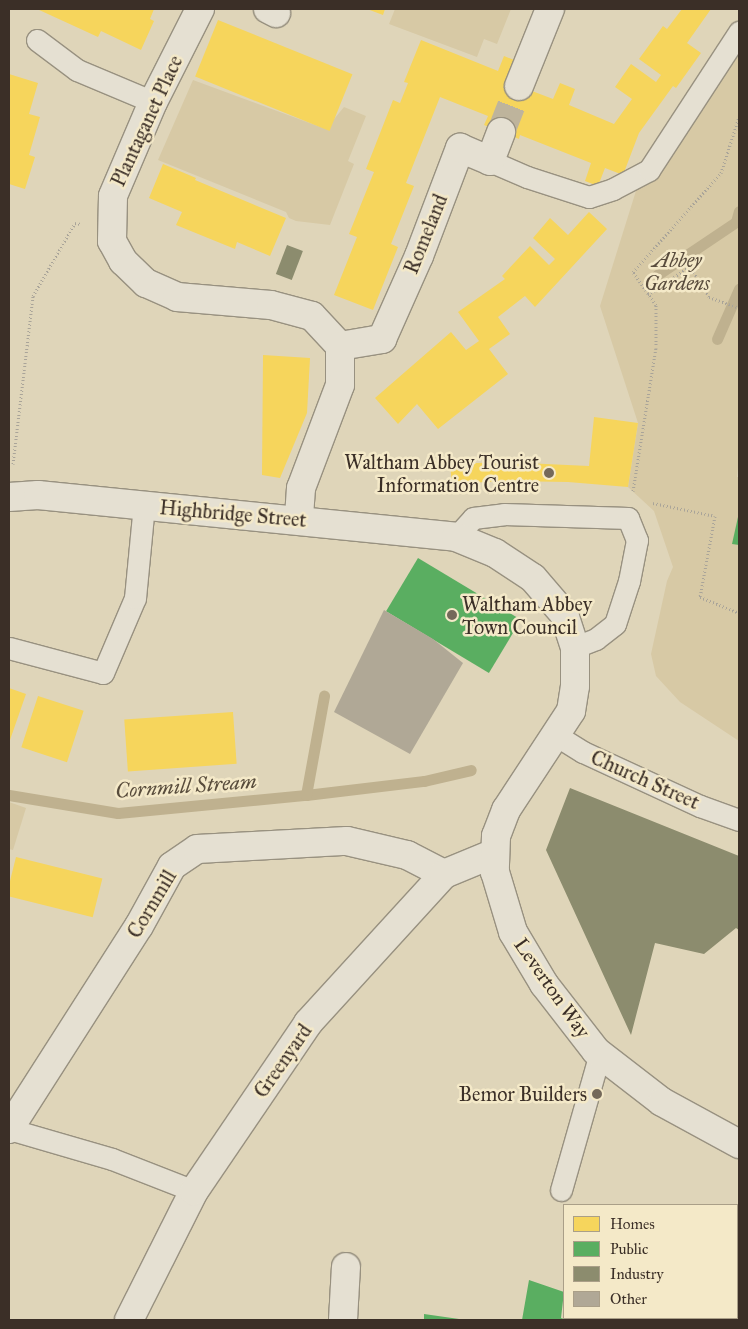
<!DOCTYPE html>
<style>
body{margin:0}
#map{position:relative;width:748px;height:1329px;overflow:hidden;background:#dfd5b9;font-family:"IM FELL Great Primer",serif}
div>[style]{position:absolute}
.green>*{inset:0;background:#d7c9a5}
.homes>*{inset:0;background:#f6d55c;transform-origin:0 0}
.public>*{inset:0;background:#5aae61;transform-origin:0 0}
.industry>*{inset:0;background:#8c8c6e;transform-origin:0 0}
.stream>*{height:11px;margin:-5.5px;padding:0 5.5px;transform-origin:5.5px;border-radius:5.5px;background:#bfb18f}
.building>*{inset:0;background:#b0a896}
.minor-tunnel>*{height:28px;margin-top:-14px;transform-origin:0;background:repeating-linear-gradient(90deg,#beb49c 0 28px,transparent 0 42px)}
.path>*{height:3px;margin-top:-1.5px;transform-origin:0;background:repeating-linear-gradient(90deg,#a9a499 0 1px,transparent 0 3.5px)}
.roads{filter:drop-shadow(1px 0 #989180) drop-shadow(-1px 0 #989180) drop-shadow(0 1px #989180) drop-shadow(0 -1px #989180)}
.service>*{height:21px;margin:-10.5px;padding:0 10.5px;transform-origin:10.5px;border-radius:10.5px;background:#e5e0d2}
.minor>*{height:28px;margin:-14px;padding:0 14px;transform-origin:14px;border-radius:14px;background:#e5e0d2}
.tertiary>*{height:28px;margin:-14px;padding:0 14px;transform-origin:14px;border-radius:14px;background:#e5e0d2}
.dots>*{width:14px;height:14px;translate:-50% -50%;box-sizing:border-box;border:2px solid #f4e9c8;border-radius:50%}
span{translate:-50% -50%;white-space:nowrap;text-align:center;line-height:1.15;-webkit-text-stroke:5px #f4e9c8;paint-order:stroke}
.street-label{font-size:20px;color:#3b2f27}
.park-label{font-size:20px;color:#594c3d;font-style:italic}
.poi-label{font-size:20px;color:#3b2f27}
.right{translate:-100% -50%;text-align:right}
.left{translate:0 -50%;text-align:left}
.water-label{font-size:21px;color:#584c3c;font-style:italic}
.frame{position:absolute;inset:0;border:10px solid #3b2f27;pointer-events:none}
.legend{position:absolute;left:563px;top:1204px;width:175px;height:115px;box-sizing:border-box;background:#f4e9c8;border:1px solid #aa9f88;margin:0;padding:6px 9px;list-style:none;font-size:15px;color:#3b2f27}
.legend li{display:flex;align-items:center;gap:10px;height:25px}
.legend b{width:25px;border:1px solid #aa9f88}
</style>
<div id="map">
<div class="green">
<div style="clip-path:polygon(395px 9px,511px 9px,497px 44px,484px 39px,477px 57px,389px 24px)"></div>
<div style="clip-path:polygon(739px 23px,739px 458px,737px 477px,739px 477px,739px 741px,680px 702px,656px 676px,651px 654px,667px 581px,673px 567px,654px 511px,628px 487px,638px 423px,600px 306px,645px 162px)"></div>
<div style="clip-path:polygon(193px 80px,326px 129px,344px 107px,366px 116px,348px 161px,354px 164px,330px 225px,296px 221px,289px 218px,286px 212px,158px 160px)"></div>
<div style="clip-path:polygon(9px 802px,26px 808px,13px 850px,9px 849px)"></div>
</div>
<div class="homes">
<div style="clip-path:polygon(37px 9px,154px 9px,150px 19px,154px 21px,141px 50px,101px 31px,98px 37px)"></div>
<div style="clip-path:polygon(367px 9px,385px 9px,383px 15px)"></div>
<div style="clip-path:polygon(682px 9px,711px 9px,687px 43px,701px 53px,676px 88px,673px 86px,639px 133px,623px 175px,605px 168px,598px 186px,585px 181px,591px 163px,520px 135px,519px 139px,484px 125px,488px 116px,440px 97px,406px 183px,414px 186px,391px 244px,398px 247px,373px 310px,334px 295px,357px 237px,349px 234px,374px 172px,366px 169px,393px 100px,400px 103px,408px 83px,404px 82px,421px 40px,498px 71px,504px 56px,519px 62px,511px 83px,553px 99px,560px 83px,575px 89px,569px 105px,614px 124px,632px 99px,615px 87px,631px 64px,656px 82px,661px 75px,639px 59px,663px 26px,667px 29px)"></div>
<div style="left:218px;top:20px;width:145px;height:61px;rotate:22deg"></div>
<div style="clip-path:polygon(9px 74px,38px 83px,29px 114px,40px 117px,29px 155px,35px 157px,25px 189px,9px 184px)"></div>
<div style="clip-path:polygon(163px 164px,196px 178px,195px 180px,286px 218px,270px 256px,237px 242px,235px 249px,176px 225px,182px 212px,149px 198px)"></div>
<div style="clip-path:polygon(589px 212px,607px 229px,535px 307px,525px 296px,498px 317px,510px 334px,489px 349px,508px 374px,438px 429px,417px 404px,398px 424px,375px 398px,451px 332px,466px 350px,479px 341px,458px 312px,505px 279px,502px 276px,530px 246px,549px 265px,555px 259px,533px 238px,550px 218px,568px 235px)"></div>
<div style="clip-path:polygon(263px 355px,310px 358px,307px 413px,280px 478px,262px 475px)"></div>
<div style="clip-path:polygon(594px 417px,638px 423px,628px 487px,568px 482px,503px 481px,452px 484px,450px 464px,504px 462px,589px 466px)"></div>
<div style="clip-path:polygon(9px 688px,26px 694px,10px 740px,9px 740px)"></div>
<div style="left:38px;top:696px;width:48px;height:54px;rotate:18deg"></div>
<div style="left:233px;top:712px;width:52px;height:109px;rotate:86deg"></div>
<div style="left:16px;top:857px;width:89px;height:40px;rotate:14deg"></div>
</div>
<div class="public">
<div style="clip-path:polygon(738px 517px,739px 517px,739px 545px,732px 544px)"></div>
<div style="left:418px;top:558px;width:120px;height:62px;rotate:31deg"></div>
<div style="clip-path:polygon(529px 1280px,564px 1292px,561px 1318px,568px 1320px,522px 1320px)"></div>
<div style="clip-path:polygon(424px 1314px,459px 1319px,459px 1320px,424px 1320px)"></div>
</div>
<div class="industry">
<div style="left:287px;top:245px;width:17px;height:31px;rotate:21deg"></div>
<div style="clip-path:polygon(570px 788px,739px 856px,739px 930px,736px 928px,704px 954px,655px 943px,631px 1035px,546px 850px)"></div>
</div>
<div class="stream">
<div style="left:657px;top:275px;width:95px;rotate:-33.9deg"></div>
<div style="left:736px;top:222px;width:11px;rotate:-75deg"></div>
<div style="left:717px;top:339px;width:55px;rotate:-66.3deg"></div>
<div style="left:9px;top:795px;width:110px;rotate:9.4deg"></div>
<div style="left:118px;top:813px;width:189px;rotate:-5.5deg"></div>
<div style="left:306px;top:795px;width:119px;rotate:-6.8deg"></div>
<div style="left:424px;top:781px;width:48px;rotate:-13.2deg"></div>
<div style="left:306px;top:795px;width:101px;rotate:-79.7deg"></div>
</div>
<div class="building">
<div style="clip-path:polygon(384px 610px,433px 639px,463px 663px,410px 754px,334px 712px)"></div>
</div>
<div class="minor-tunnel">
<div style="left:501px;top:132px;width:49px;rotate:-68.6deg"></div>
</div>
<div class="path">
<div style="left:648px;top:295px;width:51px;rotate:-34.6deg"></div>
<div style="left:690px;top:266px;width:36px;rotate:58deg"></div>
<div style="left:709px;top:297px;width:32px;rotate:20deg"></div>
<div style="left:13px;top:464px;width:169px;rotate:-83.2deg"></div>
<div style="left:33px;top:296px;width:84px;rotate:-60.1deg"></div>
<div style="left:75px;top:223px;width:6px;rotate:9deg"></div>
<div style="left:633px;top:491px;width:145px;rotate:-80.9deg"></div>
<div style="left:656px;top:348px;width:43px;rotate:-90deg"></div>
<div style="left:656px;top:305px;width:40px;rotate:-124.9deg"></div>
<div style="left:633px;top:272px;width:132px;rotate:-48.4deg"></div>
<div style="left:721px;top:173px;width:59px;rotate:-72.2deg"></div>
<div style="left:653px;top:503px;width:63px;rotate:11.8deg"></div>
<div style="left:715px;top:516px;width:82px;rotate:100.5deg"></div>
<div style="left:700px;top:597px;width:42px;rotate:22.3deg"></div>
</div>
<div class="roads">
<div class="service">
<div style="left:37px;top:40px;width:50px;rotate:36.9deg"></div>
<div style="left:77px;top:70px;width:82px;rotate:22.8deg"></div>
<div style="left:490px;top:161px;width:40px;rotate:23.4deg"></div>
<div style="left:527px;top:177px;width:65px;rotate:17.9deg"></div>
<div style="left:589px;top:197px;width:25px;rotate:-18deg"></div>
<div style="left:613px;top:189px;width:41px;rotate:-27.8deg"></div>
<div style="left:649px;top:170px;width:165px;rotate:-56.9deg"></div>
<div style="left:456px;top:537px;width:25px;rotate:-48deg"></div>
<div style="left:473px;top:518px;width:31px;rotate:-7deg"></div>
<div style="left:504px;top:514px;width:124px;rotate:1.8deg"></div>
<div style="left:628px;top:518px;width:24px;rotate:68deg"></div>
<div style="left:637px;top:540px;width:42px;rotate:101deg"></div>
<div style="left:629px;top:581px;width:45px;rotate:108deg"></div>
<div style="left:615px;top:624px;width:24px;rotate:142deg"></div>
<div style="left:596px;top:639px;width:22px;rotate:159deg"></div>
<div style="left:9px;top:648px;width:97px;rotate:14.9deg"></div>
<div style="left:103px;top:673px;width:82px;rotate:-66.9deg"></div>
<div style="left:135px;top:598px;width:93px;rotate:-84.5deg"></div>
<div style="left:554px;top:734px;width:34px;rotate:32deg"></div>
<div style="left:583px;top:752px;width:129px;rotate:24.8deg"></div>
<div style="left:700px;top:806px;width:41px;rotate:19.7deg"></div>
<div style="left:9px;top:1129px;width:107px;rotate:16.2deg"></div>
<div style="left:112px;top:1159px;width:88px;rotate:21.3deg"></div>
<div style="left:561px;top:1190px;width:142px;rotate:-74.1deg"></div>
</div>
<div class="minor">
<div style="left:200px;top:9px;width:104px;rotate:116.8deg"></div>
<div style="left:153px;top:102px;width:102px;rotate:113.1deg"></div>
<div style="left:113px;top:196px;width:45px;rotate:91.3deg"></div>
<div style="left:112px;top:241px;width:23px;rotate:61deg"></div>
<div style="left:123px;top:261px;width:32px;rotate:44deg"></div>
<div style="left:146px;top:283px;width:34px;rotate:24deg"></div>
<div style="left:177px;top:297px;width:94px;rotate:4.9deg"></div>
<div style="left:271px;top:305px;width:42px;rotate:15deg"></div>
<div style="left:312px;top:316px;width:41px;rotate:47deg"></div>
<div style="left:340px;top:346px;width:39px;rotate:90deg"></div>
<div style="left:340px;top:385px;width:110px;rotate:110.7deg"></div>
<div style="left:301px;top:488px;width:32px;rotate:94deg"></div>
<div style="left:268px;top:9px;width:9px;rotate:27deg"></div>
<div style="left:519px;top:86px;width:83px;rotate:-68.1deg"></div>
<div style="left:340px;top:346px;width:43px;rotate:-9.5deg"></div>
<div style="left:382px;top:339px;width:91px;rotate:-66deg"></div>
<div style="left:419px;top:256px;width:116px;rotate:-69.2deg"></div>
<div style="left:460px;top:148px;width:33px;rotate:23deg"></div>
<div style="left:490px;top:161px;width:31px;rotate:-69deg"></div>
<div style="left:9px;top:1129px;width:241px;rotate:-57.4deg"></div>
<div style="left:139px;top:926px;width:68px;rotate:-61.2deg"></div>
<div style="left:172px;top:866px;width:30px;rotate:-34deg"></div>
<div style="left:197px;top:849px;width:150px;rotate:-3.1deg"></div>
<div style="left:347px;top:841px;width:62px;rotate:13.1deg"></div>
<div style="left:407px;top:855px;width:42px;rotate:27.2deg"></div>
<div style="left:737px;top:1297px;width:4px;rotate:-56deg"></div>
<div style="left:129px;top:1320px;width:144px;rotate:-63.3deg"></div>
<div style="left:194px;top:1191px;width:203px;rotate:-55.8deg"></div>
<div style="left:308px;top:1023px;width:202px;rotate:-47.6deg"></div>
<div style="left:444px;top:874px;width:55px;rotate:-22.4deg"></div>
<div style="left:343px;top:1320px;width:53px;rotate:-86.8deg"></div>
<div style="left:715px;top:1320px;width:4px;rotate:-34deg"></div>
</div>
<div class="tertiary">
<div style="left:9px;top:497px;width:29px;rotate:-4deg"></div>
<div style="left:38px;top:495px;width:420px;rotate:5.7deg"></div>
<div style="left:456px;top:537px;width:42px;rotate:22.3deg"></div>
<div style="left:495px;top:553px;width:45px;rotate:33.3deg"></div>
<div style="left:533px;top:578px;width:48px;rotate:49.3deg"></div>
<div style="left:564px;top:614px;width:35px;rotate:72deg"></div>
<div style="left:575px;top:647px;width:39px;rotate:90deg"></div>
<div style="left:575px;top:686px;width:25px;rotate:99deg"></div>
<div style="left:571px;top:711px;width:118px;rotate:123.3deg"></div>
<div style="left:506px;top:810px;width:28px;rotate:111deg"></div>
<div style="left:496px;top:836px;width:36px;rotate:92deg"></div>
<div style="left:495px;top:872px;width:63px;rotate:73.3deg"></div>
<div style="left:513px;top:932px;width:61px;rotate:59.2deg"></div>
<div style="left:544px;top:984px;width:85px;rotate:52.2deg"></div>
<div style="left:596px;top:1051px;width:83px;rotate:37.7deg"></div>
<div style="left:662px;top:1102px;width:88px;rotate:28.6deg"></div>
</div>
</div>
<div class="dots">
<div style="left:549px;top:473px;background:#74695a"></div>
<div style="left:452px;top:615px;background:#74695a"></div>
<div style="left:597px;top:1094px;background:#74695a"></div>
</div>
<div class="street-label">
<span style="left:147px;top:121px;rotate:-65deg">Plantaganet Place</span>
<span style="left:426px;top:234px;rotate:-68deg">Romeland</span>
<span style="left:233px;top:514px;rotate:5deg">Highbridge Street</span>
<span style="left:645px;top:780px;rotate:24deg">Church Street</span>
<span style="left:152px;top:904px;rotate:-59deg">Cornmill</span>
<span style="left:552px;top:988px;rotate:55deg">Leverton Way</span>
<span style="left:283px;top:1061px;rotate:-55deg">Greenyard</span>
</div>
<div class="park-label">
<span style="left:677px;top:272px">Abbey<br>Gardens</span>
</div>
<div class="poi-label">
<span class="right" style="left:539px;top:474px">Waltham Abbey Tourist<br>Information Centre</span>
<span class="left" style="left:462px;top:616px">Waltham Abbey<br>Town Council</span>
<span class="right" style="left:587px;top:1094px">Bemor Builders</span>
</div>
<div class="water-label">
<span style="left:186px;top:786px;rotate:-4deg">Cornmill Stream</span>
</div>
<div class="frame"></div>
<ul class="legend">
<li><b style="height:14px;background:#f6d55c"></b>Homes</li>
<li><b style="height:14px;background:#5aae61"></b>Public</li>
<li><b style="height:14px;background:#8c8c6e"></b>Industry</li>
<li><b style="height:14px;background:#b0a896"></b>Other</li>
</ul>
</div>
